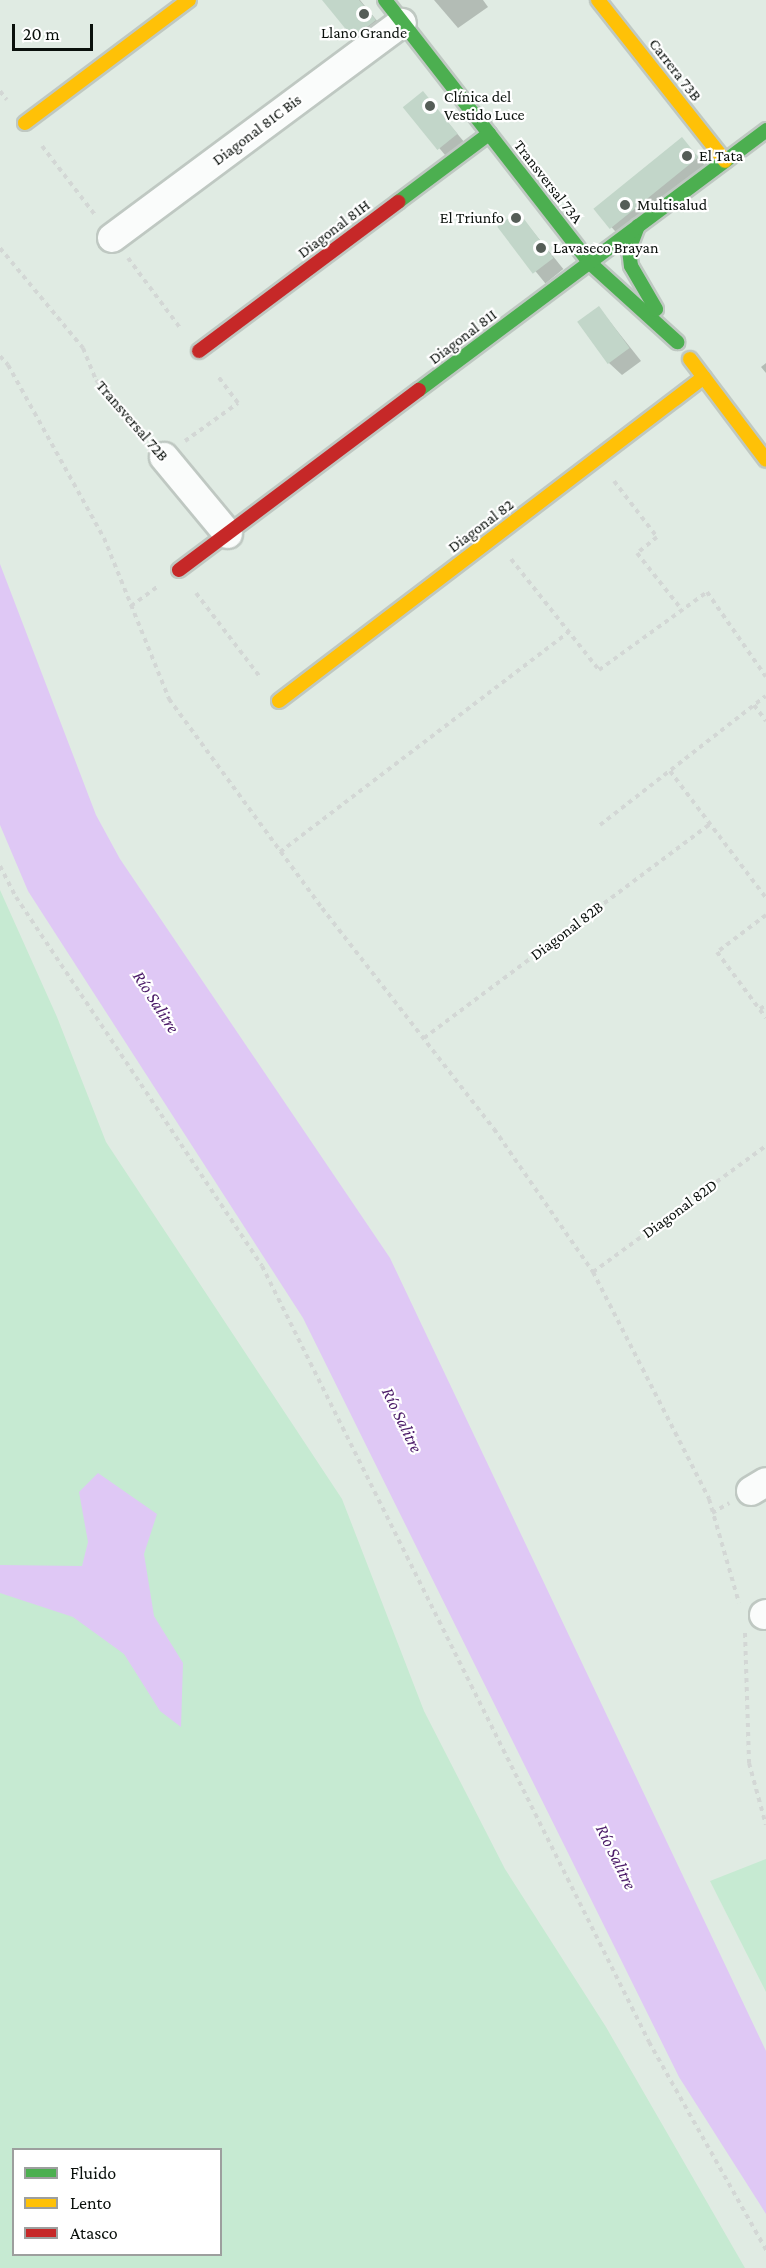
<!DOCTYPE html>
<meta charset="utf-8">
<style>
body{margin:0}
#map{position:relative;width:766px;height:2268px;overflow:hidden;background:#e0ebe3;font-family:"Crimson Pro",serif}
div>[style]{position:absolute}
.green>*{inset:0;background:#c6ead2}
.water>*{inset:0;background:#dfc8f5}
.shadow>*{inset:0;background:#0003;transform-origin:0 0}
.building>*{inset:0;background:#c2d6c9;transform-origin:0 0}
.path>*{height:4px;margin-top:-2px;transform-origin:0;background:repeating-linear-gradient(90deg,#d3d7d5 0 4.5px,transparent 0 9px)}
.roads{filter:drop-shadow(2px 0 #bfc8c2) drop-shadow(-2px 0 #bfc8c2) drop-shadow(0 2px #bfc8c2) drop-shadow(0 -2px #bfc8c2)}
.street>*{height:28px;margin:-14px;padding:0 14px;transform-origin:14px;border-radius:14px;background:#fafcfb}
.fast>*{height:14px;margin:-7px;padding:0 7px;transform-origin:7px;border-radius:7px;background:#4caf50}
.slow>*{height:14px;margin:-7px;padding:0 7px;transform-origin:7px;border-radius:7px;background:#ffc107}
.jam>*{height:14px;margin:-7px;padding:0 7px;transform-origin:7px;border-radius:7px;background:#c62828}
.dots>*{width:16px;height:16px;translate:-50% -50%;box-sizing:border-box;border:3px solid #fff;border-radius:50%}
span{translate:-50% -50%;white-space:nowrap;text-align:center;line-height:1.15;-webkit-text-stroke:4.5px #fff;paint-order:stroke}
.poi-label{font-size:16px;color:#0a100c}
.left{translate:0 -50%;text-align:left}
.right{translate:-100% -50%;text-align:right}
.street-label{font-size:16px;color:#0a100c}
.water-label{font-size:18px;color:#4b1b68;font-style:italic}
.legend{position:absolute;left:12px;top:2148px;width:210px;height:108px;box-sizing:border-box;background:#fff;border:2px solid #9d9f9e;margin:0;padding:8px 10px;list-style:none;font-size:18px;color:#0a100c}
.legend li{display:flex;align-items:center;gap:12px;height:30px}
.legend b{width:30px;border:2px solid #9d9f9e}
.scale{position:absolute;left:12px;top:24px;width:81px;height:27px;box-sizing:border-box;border:3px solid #0a100c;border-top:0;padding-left:8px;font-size:18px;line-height:21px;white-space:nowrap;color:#0a100c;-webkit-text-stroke:4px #fff;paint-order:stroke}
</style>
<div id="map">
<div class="green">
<div style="clip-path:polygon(evenodd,0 890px,57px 1017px,106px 1142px,342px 1499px,424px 1711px,505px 1869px,606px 2027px,745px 2268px,0 2268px,0 890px,14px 2150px,220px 2150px,220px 2254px,14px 2254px,14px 2150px)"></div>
<div style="clip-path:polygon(766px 1859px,766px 1992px,710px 1881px)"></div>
</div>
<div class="water">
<div style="clip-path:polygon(0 564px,96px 815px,120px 859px,390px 1258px,766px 2051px,766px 2214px,679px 2077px,303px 1318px,28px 891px,0 825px)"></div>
<div style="clip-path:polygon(98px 1473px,157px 1514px,144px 1554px,154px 1616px,183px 1663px,181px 1727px,160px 1711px,124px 1654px,73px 1617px,0 1593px,0 1565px,82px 1566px,88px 1542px,79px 1492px)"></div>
</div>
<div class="shadow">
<div style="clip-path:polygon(326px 0,360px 0,387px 33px,366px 49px)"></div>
<div style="clip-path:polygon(434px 0,483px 0,488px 7px,458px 28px)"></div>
<div style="left:423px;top:93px;width:67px;height:23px;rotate:50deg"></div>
<div style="left:682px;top:139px;width:40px;height:111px;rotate:49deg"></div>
<div style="left:518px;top:213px;width:72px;height:23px;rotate:51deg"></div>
<div style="clip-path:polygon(599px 308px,641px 361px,622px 375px,609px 363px)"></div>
<div style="clip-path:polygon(766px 363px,766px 373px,761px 367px)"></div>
</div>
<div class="building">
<div style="clip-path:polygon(322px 0,359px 0,376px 20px,353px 38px)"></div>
<div style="left:423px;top:91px;width:55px;height:26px;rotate:51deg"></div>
<div style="left:682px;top:137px;width:26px;height:114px;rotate:51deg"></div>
<div style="left:518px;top:211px;width:59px;height:26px;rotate:53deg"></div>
<div style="left:599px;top:306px;width:52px;height:27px;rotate:54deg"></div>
</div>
<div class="path">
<div style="left:0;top:91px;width:11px;rotate:52deg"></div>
<div style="left:42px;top:146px;width:88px;rotate:52.4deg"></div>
<div style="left:0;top:248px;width:130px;rotate:50.3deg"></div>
<div style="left:83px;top:348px;width:35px;rotate:68deg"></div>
<div style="left:96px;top:380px;width:77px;rotate:49.2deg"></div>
<div style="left:128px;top:258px;width:89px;rotate:53.3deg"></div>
<div style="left:0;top:356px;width:12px;rotate:48deg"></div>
<div style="left:8px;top:365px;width:198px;rotate:61deg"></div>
<div style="left:104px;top:538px;width:174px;rotate:68deg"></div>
<div style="left:169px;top:699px;width:259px;rotate:53.8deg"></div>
<div style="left:322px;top:908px;width:280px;rotate:52.1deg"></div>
<div style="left:494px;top:1129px;width:174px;rotate:55.3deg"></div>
<div style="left:593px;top:1272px;width:255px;rotate:62.9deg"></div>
<div style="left:709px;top:1499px;width:108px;rotate:73.9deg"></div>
<div style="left:185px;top:441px;width:65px;rotate:-35.6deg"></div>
<div style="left:238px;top:403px;width:35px;rotate:-127deg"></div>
<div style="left:614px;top:481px;width:71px;rotate:52.5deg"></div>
<div style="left:657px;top:537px;width:26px;rotate:141deg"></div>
<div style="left:637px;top:553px;width:73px;rotate:51.7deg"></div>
<div style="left:511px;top:559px;width:142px;rotate:51.6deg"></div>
<div style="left:599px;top:670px;width:133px;rotate:-35.8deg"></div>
<div style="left:707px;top:592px;width:103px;rotate:55.2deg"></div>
<div style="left:196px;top:593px;width:106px;rotate:52.7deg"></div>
<div style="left:131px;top:606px;width:32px;rotate:-36deg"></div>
<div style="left:754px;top:705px;width:20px;rotate:53deg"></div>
<div style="left:670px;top:771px;width:159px;rotate:52.9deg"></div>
<div style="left:600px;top:825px;width:210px;rotate:-37.9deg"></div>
<div style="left:280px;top:852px;width:363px;rotate:-37.3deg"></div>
<div style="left:0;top:866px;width:35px;rotate:63deg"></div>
<div style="left:16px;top:897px;width:443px;rotate:56.3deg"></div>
<div style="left:262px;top:1266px;width:867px;rotate:63.49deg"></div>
<div style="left:649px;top:2042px;width:239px;rotate:60.6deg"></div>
<div style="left:766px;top:915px;width:61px;rotate:142.9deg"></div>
<div style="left:717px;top:952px;width:82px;rotate:53.4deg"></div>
<div style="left:760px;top:1009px;width:7px;rotate:-34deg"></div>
<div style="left:424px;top:1038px;width:357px;rotate:-36.8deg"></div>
<div style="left:593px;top:1272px;width:214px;rotate:-36.1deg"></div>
<div style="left:712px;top:1513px;width:20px;rotate:-30deg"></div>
<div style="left:745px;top:1633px;width:130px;rotate:88.2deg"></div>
<div style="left:749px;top:1763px;width:64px;rotate:74.7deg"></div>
</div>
<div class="roads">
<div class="street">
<div style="left:112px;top:238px;width:361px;rotate:-36.6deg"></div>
<div style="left:164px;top:457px;width:100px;rotate:50.3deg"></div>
<div style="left:751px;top:1491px;width:17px;rotate:-31deg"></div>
<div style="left:764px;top:1615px;width:2px;rotate:-27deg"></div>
</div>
<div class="fast">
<div style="left:385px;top:0;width:333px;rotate:52.1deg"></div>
<div style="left:590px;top:263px;width:118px;rotate:42.2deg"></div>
<div style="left:398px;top:202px;width:114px;rotate:-36.8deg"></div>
<div style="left:638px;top:226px;width:26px;rotate:111deg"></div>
<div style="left:629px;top:250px;width:16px;rotate:83deg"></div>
<div style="left:631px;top:266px;width:50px;rotate:59.8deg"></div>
<div style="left:419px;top:390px;width:434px;rotate:-36.8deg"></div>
</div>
<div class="slow">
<div style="left:598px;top:0;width:205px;rotate:51.7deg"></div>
<div style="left:25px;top:123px;width:205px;rotate:-36.9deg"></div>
<div style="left:690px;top:359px;width:126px;rotate:53deg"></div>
<div style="left:279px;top:701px;width:534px;rotate:-37.32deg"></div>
</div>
<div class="jam">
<div style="left:199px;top:351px;width:249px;rotate:-36.8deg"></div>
<div style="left:179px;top:570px;width:300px;rotate:-36.9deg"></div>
</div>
</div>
<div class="dots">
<div style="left:364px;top:14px;background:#555d57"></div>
<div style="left:430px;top:106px;background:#555d57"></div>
<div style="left:687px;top:156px;background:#555d57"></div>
<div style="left:625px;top:205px;background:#555d57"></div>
<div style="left:516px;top:218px;background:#555d57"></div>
<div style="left:541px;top:248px;background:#555d57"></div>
</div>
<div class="poi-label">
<span style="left:364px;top:33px">Llano Grande</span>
<span class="left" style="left:444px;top:106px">Clínica del<br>Vestido Luce</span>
<span class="left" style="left:699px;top:156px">El Tata</span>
<span class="left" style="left:637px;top:205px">Multisalud</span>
<span class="right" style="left:504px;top:218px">El Triunfo</span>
<span class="left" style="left:553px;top:248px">Lavaseco Brayan</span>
</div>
<div class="street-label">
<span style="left:675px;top:70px;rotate:52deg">Carrera 73B</span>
<span style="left:257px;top:130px;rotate:-37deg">Diagonal 81C Bis</span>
<span style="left:548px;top:182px;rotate:52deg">Transversal 73A</span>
<span style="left:334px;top:229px;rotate:-37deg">Diagonal 81H</span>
<span style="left:463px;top:337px;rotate:-37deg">Diagonal 81I</span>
<span style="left:132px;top:421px;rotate:49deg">Transversal 72B</span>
<span style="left:481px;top:526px;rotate:-37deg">Diagonal 82</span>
<span style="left:567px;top:931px;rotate:-37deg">Diagonal 82B</span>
<span style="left:680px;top:1209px;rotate:-36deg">Diagonal 82D</span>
</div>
<div class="water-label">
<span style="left:156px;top:1002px;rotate:57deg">Río Salitre</span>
<span style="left:402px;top:1420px;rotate:64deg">Río Salitre</span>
<span style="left:616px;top:1857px;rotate:64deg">Río Salitre</span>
</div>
<ul class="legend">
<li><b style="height:8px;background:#4caf50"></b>Fluido</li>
<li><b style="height:8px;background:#ffc107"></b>Lento</li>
<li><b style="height:8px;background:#c62828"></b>Atasco</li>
</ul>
<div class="scale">20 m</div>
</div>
